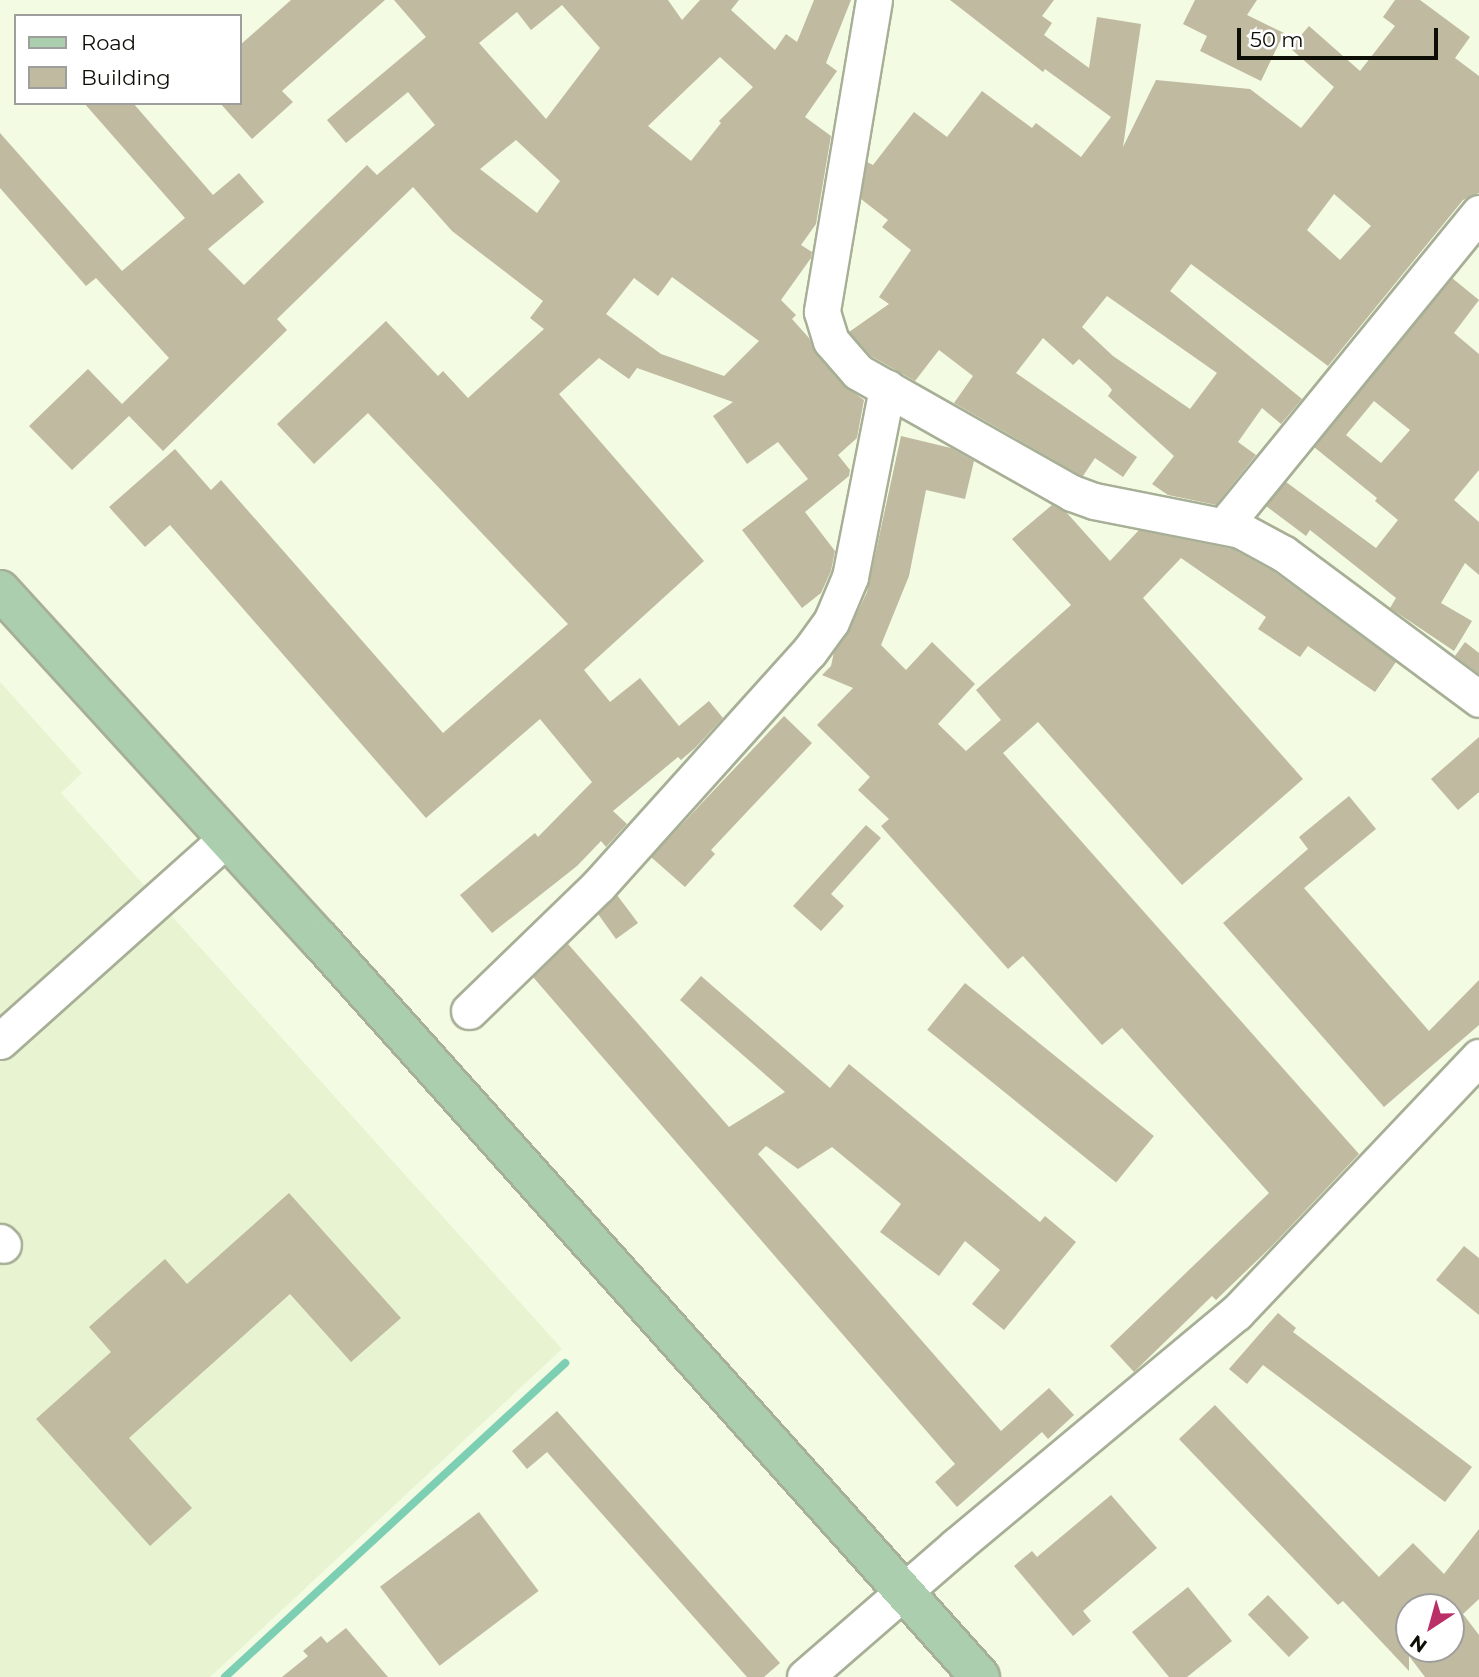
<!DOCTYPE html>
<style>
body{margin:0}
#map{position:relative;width:1479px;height:1677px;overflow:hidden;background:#f3fbe2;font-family:Montserrat,sans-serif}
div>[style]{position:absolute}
.built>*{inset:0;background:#e8f3d2}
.stream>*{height:8px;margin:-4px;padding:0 4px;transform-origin:4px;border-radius:4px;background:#7dcfb4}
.building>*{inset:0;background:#bfbaa0;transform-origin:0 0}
.roads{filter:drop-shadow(2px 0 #a7af96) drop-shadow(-2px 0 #a7af96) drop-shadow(0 2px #a7af96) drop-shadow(0 -2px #a7af96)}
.minor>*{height:35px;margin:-17.5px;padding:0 17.5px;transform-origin:17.5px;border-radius:17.5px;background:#fff}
.major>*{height:38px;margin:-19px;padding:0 19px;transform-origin:19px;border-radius:19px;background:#abcfae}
span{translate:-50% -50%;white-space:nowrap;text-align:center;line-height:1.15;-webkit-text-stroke:7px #fff;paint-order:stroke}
.legend{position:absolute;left:14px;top:14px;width:228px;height:91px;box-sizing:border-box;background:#fff;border:2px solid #9e9f9c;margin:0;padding:9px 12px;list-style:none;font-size:21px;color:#0d0f07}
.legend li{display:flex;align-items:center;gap:14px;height:35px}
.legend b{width:35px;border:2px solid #9e9f9c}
.north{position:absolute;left:1395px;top:1593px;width:70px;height:70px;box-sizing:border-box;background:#fff;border:2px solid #9e9f9c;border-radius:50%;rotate:216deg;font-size:19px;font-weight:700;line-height:28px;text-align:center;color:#0d0f07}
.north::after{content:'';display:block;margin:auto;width:24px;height:32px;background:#ba2f68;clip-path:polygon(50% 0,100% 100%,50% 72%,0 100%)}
.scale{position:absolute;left:1237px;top:28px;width:201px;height:32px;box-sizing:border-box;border:4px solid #0d0f07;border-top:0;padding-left:9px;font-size:21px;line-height:24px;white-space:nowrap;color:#0d0f07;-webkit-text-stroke:5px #fff;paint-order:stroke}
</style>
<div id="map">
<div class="built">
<div style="clip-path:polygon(0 682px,82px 773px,61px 793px,562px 1349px,210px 1677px,0 1677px)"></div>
</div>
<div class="stream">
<div style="left:225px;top:1677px;width:463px;rotate:-42.7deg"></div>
</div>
<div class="building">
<div style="clip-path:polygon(291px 0,385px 0,282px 91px,293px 102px,252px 139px,220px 103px,240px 103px,240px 45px)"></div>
<div style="clip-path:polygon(evenodd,394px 0,668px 0,682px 20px,700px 0,739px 0,731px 10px,775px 50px,786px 34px,797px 42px,814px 0,851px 0,826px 63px,837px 71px,805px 117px,831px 136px,816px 224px,801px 245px,812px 252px,811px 258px,781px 300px,796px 315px,792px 319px,809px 338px,816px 354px,843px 385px,864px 400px,857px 438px,838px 455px,850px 470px,849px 476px,805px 512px,835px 551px,831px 571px,821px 593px,802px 608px,742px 530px,808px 479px,778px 442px,747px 464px,713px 416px,733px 402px,637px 368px,629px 379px,599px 358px,559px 394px,704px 561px,584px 670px,610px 702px,640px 678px,679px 726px,709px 701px,723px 718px,695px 748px,681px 760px,678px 757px,613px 811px,627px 824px,606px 847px,601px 841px,577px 866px,492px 933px,460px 895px,535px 833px,538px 837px,592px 782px,540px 719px,426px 818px,170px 525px,145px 547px,109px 507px,175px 449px,211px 490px,221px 480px,443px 733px,568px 624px,368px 413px,314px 464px,277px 424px,386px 321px,438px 376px,443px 371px,468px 398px,544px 329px,530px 318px,543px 301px,452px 231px,413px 187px,277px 319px,287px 330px,163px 451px,129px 416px,72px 470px,29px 426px,88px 369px,122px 404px,169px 358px,96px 278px,86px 286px,0 188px,0 133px,122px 271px,185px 218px,84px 103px,133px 103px,213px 195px,239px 173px,264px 202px,208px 249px,244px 285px,367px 165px,377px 175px,435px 125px,408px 92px,346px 143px,327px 120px,426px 37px,394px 0,562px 5px,600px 48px,546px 119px,479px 43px,517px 12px,531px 30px,562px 5px,394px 0,720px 57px,753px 87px,719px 121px,721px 123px,691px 161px,648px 126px,720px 57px,394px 0,516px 140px,560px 181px,537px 213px,480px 169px,516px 140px,394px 0,672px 277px,759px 341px,724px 376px,661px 354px,606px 314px,634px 278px,658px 296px,672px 277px)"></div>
<div style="clip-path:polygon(evenodd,950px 0,1054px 0,1042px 16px,1052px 23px,1044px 35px,1089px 68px,1097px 17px,1141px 24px,1123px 147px,1156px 80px,1250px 89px,1301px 128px,1334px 87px,1290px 48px,1309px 26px,1360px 71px,1395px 26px,1383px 17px,1395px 0,1420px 0,1470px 37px,1455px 58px,1479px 76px,1479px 193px,1463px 200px,1328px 366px,1191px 264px,1170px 291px,1302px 399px,1281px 424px,1262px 408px,1238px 442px,1256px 455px,1216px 505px,1168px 495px,1152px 484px,1174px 456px,1108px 396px,1112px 390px,1108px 385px,1079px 359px,1073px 365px,1043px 338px,1016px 373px,1137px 457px,1123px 477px,1095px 458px,1083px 476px,1080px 475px,954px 403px,973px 376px,939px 350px,915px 381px,871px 356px,849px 332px,889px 304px,879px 297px,911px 250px,882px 227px,888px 220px,861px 199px,867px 162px,873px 165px,914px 112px,947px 137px,982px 91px,1032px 128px,1036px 123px,1081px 157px,1111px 117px,1045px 69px,1043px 72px,950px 0,1334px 194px,1371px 226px,1340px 260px,1307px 230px,1334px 194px,950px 0,1107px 296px,1217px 373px,1190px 409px,1113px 356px,1082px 327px,1107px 296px)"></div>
<div style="clip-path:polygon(1195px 0,1257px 0,1247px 15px,1284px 33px,1261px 81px,1200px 51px,1207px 36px,1183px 24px)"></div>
<div style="clip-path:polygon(evenodd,1452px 278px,1479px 300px,1454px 333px,1479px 354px,1479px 470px,1454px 500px,1479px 522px,1479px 575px,1465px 563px,1441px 603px,1472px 621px,1454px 651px,1390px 608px,1396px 598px,1310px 530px,1306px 536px,1266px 506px,1286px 482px,1376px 548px,1398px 520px,1375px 501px,1377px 498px,1314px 447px,1452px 278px,1374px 401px,1410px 430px,1381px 463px,1346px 435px,1374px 401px)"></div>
<div style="clip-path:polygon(901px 436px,951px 448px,974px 461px,965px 499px,926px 490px,909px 576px,881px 645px,906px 670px,932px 642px,975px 684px,938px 724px,966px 751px,1001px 720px,976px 690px,1071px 605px,1012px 539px,1052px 505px,1067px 513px,1110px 561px,1139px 530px,1233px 549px,1273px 571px,1396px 662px,1375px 692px,1308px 646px,1300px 657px,1258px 629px,1266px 617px,1181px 558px,1143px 598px,1303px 779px,1182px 885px,1038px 722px,1003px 753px,1359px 1154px,1272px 1246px,1216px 1300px,1212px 1296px,1134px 1372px,1110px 1346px,1269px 1193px,1122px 1028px,1102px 1045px,1023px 956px,1008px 969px,881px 826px,889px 819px,858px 790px,870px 777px,817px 725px,853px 688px,822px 675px,831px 666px,834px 652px,849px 630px,867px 592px)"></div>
<div style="clip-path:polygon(1465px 642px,1479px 653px,1479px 674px,1455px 656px)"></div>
<div style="clip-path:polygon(784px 716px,812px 743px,711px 850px,715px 854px,685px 887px,651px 857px)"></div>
<div style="clip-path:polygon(1479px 737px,1479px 792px,1458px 810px,1431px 779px)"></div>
<div style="clip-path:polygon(1349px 796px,1376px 829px,1304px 888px,1429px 1031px,1479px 980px,1479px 1025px,1384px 1107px,1223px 923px,1308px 849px,1299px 837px)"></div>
<div style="clip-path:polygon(866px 825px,881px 838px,831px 894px,844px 906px,821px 931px,793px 906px)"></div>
<div style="clip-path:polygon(617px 895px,638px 923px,616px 939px,598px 914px)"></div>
<div style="clip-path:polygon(568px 944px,729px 1127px,785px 1092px,680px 1000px,701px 976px,830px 1088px,849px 1064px,1040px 1222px,1045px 1216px,1076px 1242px,1004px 1330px,972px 1304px,1000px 1270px,965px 1241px,939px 1276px,880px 1232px,901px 1204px,832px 1147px,798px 1169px,766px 1146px,758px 1154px,1001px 1431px,1049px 1388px,1074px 1415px,1048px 1439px,1042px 1432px,957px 1507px,935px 1482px,955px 1464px,533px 977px)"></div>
<div style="left:965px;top:983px;width:243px;height:60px;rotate:39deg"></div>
<div style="clip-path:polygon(289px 1193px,401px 1318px,351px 1362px,290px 1294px,129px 1438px,192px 1508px,150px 1546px,36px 1419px,111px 1352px,89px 1327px,165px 1259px,187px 1284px)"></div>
<div style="clip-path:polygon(1464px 1246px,1479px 1258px,1479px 1315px,1436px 1280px)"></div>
<div style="clip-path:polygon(1278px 1313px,1296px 1328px,1293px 1332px,1472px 1467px,1445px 1502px,1263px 1365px,1247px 1384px,1229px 1369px)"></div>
<div style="clip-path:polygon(evenodd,1215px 1405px,1379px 1577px,1413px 1543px,1444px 1574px,1479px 1529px,1479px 1599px,1463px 1614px,1479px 1635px,1479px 1677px,1425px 1677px,1409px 1656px,1409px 1671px,1343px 1601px,1338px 1605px,1179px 1439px,1215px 1405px,1409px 1607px,1451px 1607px,1451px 1649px,1409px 1649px,1409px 1607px)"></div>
<div style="clip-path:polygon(557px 1411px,780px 1663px,764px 1677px,747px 1677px,547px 1452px,527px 1469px,512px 1451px)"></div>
<div style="clip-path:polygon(1111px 1495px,1157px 1548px,1083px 1611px,1091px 1621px,1073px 1636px,1014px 1566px,1032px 1551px,1037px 1557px)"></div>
<div style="left:479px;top:1512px;width:99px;height:124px;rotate:53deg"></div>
<div style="clip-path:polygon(1188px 1587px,1232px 1641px,1187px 1677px,1169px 1677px,1132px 1632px)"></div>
<div style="left:1268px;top:1595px;width:59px;height:28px;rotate:46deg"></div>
<div style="clip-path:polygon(346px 1628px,388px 1677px,282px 1677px,308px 1656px,303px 1651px,321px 1636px,327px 1643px)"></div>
</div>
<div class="roads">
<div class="minor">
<div style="left:874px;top:0;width:316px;rotate:99.5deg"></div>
<div style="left:822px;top:312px;width:30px;rotate:73deg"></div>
<div style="left:831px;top:341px;width:41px;rotate:48.9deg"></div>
<div style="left:858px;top:372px;width:246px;rotate:29.5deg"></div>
<div style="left:1072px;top:493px;width:23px;rotate:20deg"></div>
<div style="left:1094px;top:501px;width:149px;rotate:11.2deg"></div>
<div style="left:1240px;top:530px;width:50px;rotate:28.6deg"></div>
<div style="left:1284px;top:554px;width:243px;rotate:36.6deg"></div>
<div style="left:1240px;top:530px;width:16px;rotate:-120deg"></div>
<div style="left:1232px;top:516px;width:391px;rotate:-50.8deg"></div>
<div style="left:469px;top:1011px;width:180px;rotate:-44.1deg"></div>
<div style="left:598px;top:886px;width:315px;rotate:-48deg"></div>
<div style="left:809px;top:652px;width:37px;rotate:-54deg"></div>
<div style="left:831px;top:622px;width:49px;rotate:-67.1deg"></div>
<div style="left:850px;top:577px;width:193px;rotate:-78.9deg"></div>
<div style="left:0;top:1041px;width:303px;rotate:-41.8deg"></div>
<div style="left:0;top:1242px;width:4px;rotate:45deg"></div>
<div style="left:805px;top:1677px;width:200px;rotate:-40.9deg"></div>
<div style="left:956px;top:1546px;width:364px;rotate:-39.8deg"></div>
<div style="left:1236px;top:1313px;width:353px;rotate:-46.5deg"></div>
</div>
<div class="major">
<div style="left:0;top:590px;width:474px;rotate:47.6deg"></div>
<div style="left:320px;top:940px;width:989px;rotate:48.15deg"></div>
</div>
</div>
<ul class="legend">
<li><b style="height:9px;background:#abcfae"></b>Road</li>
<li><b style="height:19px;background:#bfbaa0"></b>Building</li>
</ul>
<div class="north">N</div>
<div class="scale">50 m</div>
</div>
